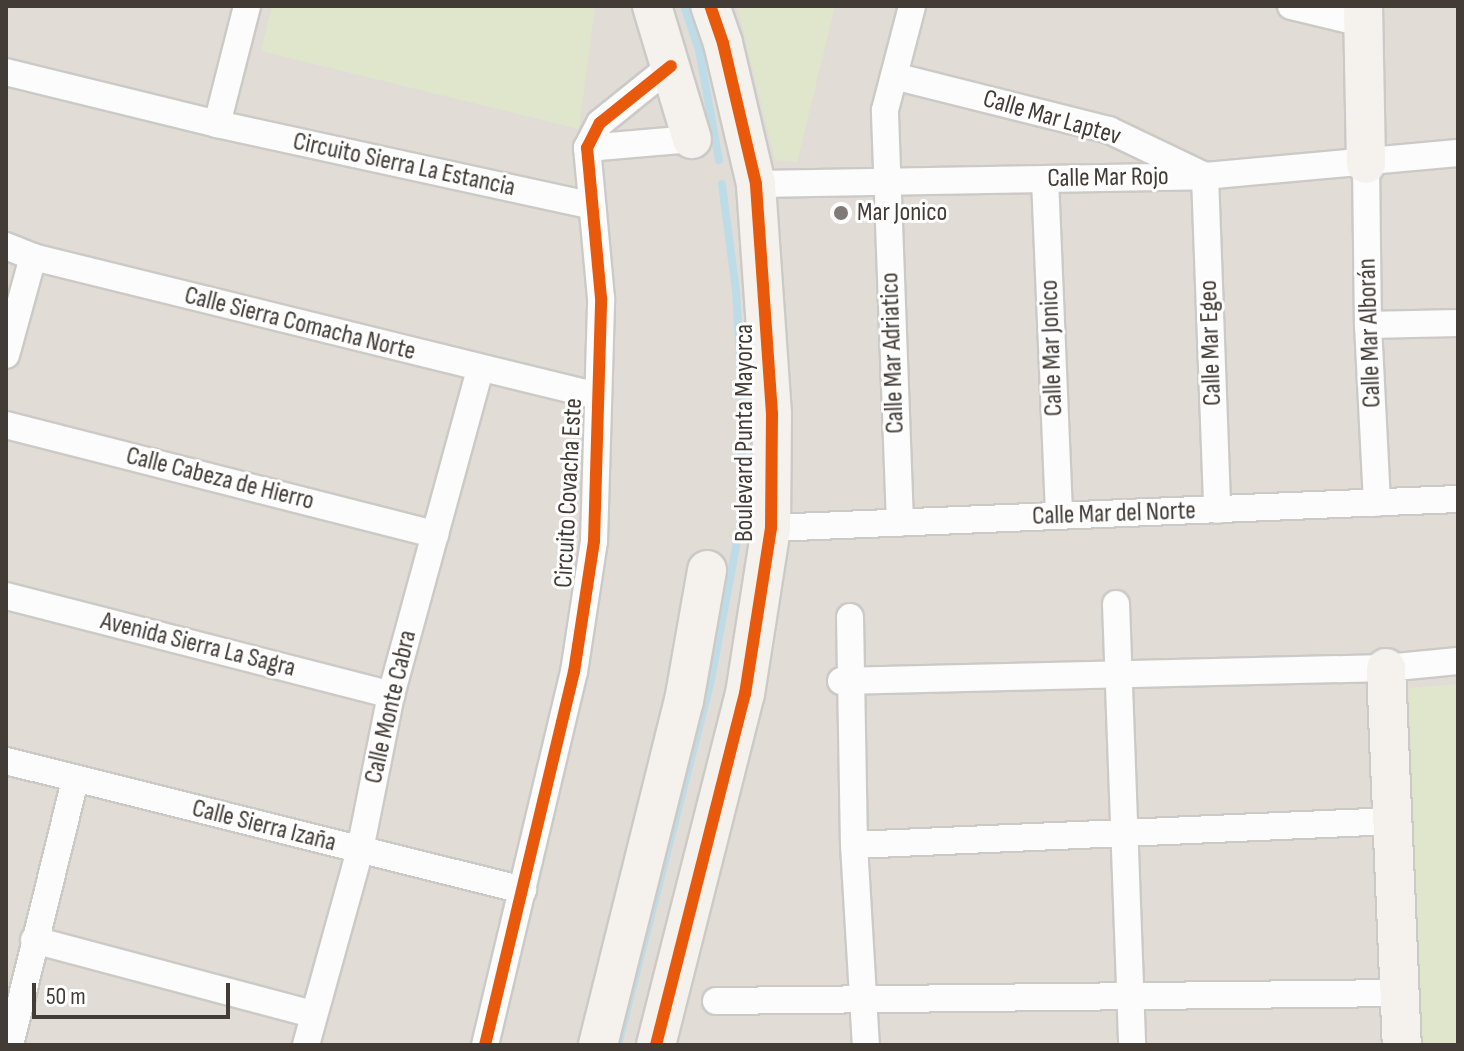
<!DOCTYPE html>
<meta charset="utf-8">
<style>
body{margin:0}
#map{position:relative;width:1464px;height:1051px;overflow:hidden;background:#eeece9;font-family:"Sofia Sans Condensed",sans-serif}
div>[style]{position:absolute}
.residential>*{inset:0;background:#e1ddd6;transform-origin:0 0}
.green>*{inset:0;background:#dfe6cb}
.stream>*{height:8px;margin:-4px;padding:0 4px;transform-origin:4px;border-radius:4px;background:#bddce8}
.roads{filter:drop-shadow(2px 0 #cccac7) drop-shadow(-2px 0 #cccac7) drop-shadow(0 2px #cccac7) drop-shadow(0 -2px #cccac7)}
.street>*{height:26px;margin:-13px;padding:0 13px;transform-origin:13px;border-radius:13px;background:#fcfcfc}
.secondary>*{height:38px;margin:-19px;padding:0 19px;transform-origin:19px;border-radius:19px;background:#f5f2ee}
.cycleway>*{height:12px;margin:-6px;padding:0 6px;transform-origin:6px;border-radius:6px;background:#e8590c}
.dots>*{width:22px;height:22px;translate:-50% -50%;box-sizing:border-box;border:4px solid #fff;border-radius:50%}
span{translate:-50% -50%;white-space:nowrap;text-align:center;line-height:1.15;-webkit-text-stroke:6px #fff;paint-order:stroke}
.street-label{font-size:26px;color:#433c36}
.poi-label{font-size:26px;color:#433c36}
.left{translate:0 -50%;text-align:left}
.frame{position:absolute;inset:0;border:8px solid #433c36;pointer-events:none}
.scale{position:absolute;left:32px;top:983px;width:198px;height:36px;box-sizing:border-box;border:4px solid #433c36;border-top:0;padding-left:10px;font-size:24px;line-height:28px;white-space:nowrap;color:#433c36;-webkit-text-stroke:6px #fff;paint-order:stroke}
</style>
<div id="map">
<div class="residential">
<div style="left:6px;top:6px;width:1452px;height:1039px"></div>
</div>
<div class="green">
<div style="clip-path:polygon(272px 6px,595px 6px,579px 129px,261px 51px)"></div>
<div style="clip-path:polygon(737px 6px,835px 6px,797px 162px,775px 160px)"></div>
<div style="clip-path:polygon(1458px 684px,1458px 1045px,1421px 1045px,1409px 688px)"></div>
</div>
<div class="stream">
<div style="left:684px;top:6px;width:46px;rotate:71.2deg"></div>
<div style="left:699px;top:50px;width:112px;rotate:79.7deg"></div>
<div style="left:618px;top:1045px;width:378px;rotate:-75.7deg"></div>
<div style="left:711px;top:679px;width:157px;rotate:-79.3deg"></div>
<div style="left:740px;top:525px;width:116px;rotate:-88.5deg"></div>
<div style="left:743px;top:409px;width:118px;rotate:-93.4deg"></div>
<div style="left:736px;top:291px;width:108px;rotate:-97.5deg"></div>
</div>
<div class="roads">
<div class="street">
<div style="left:1291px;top:6px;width:73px;rotate:13.5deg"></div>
<div style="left:6px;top:72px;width:217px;rotate:13.8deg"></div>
<div style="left:217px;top:124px;width:384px;rotate:12.3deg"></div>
<div style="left:894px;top:76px;width:222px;rotate:14.1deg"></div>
<div style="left:1109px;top:130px;width:106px;rotate:25.6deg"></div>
<div style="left:1205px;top:176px;width:334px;rotate:87.9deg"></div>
<div style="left:217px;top:124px;width:122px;rotate:-75.7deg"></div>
<div style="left:587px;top:148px;width:105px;rotate:-4.9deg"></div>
<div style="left:1366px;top:164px;width:161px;rotate:89.3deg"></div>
<div style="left:1368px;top:325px;width:178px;rotate:87.1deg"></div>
<div style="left:1045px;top:179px;width:337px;rotate:87.6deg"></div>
<div style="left:756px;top:184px;width:449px;rotate:-1deg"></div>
<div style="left:1205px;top:176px;width:254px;rotate:-5.2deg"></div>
<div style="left:6px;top:246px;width:29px;rotate:22deg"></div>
<div style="left:33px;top:257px;width:581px;rotate:13.84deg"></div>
<div style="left:1368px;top:325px;width:90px;rotate:-1.3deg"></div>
<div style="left:6px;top:355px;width:102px;rotate:-74.6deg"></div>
<div style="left:6px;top:425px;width:443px;rotate:14.3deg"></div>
<div style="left:900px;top:523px;width:413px;rotate:-92.1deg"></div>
<div style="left:885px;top:110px;width:107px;rotate:-75.4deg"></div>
<div style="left:771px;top:528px;width:688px;rotate:-2.42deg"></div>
<div style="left:6px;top:596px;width:398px;rotate:14.4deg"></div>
<div style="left:1116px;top:604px;width:441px;rotate:87.9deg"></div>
<div style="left:850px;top:617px;width:228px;rotate:89deg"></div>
<div style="left:854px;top:845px;width:200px;rotate:86.6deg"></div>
<div style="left:841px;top:681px;width:545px;rotate:-1.37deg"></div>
<div style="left:1386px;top:668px;width:72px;rotate:-5.6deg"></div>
<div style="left:6px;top:761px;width:533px;rotate:14.01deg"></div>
<div style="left:854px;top:845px;width:540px;rotate:-2.55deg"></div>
<div style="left:34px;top:940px;width:289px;rotate:14.9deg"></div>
<div style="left:716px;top:1001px;width:686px;rotate:-0.67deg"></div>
<div style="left:10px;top:1045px;width:273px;rotate:-76.2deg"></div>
<div style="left:306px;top:1045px;width:202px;rotate:-74.5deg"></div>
<div style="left:360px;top:850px;width:158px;rotate:-78.7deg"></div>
<div style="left:391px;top:695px;width:338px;rotate:-74.7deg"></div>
<div style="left:485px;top:1045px;width:383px;rotate:-76.6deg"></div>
<div style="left:574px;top:672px;width:133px;rotate:-81.3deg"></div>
<div style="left:594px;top:541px;width:243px;rotate:-88.3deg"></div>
<div style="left:601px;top:298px;width:151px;rotate:-95.3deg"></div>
<div style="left:587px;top:148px;width:28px;rotate:-63deg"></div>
<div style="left:600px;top:123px;width:91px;rotate:-38.8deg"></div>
</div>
<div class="secondary">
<div style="left:652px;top:6px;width:139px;rotate:73.3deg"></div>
<div style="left:1363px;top:6px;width:158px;rotate:88.9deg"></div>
<div style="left:1386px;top:668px;width:377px;rotate:87.6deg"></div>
<div style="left:598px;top:1045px;width:355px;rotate:-76deg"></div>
<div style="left:684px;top:701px;width:133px;rotate:-80deg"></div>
<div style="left:656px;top:1045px;width:362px;rotate:-75.8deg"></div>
<div style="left:745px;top:694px;width:168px;rotate:-81.1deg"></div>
<div style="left:771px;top:528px;width:114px;rotate:-89.5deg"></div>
<div style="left:772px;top:414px;width:231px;rotate:-94deg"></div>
<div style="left:756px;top:184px;width:145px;rotate:-103.2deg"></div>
<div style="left:723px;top:43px;width:39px;rotate:-109deg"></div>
</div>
</div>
<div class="cycleway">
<div style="left:485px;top:1045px;width:383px;rotate:-76.6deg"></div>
<div style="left:574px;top:672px;width:133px;rotate:-81.3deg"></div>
<div style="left:594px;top:541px;width:243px;rotate:-88.3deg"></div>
<div style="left:601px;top:298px;width:151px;rotate:-95.3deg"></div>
<div style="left:587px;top:148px;width:28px;rotate:-63deg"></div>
<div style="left:600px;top:123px;width:91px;rotate:-38.8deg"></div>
<div style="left:656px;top:1045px;width:362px;rotate:-75.8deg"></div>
<div style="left:745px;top:694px;width:168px;rotate:-81.1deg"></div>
<div style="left:771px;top:528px;width:114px;rotate:-89.5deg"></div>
<div style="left:772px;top:414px;width:231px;rotate:-94deg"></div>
<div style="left:756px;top:184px;width:145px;rotate:-103.2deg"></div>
<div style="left:723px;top:43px;width:39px;rotate:-109deg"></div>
</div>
<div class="dots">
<div style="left:841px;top:213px;background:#7f7a75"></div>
</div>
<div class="street-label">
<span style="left:1052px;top:118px;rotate:16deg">Calle Mar Laptev</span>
<span style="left:404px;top:165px;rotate:12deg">Circuito Sierra La Estancia</span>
<span style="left:1108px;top:178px;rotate:-1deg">Calle Mar Rojo</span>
<span style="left:300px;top:324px;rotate:14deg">Calle Sierra Comacha Norte</span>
<span style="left:1370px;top:333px;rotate:-92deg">Calle Mar Alborán</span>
<span style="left:1211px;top:343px;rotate:-92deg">Calle Mar Egeo</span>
<span style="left:1052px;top:348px;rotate:-92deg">Calle Mar Jonico</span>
<span style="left:893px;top:353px;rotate:-92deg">Calle Mar Adriatico</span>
<span style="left:745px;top:433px;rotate:-90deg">Boulevard Punta Mayorca</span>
<span style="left:220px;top:479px;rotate:14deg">Calle Cabeza de Hierro</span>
<span style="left:569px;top:493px;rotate:-87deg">Circuito Covacha Este</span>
<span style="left:1114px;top:514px;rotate:-2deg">Calle Mar del Norte</span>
<span style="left:198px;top:645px;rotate:14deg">Avenida Sierra La Sagra</span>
<span style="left:391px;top:707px;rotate:-77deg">Calle Monte Cabra</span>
<span style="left:264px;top:826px;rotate:14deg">Calle Sierra Izaña</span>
</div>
<div class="poi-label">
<span class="left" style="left:857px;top:213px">Mar Jonico</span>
</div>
<div class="frame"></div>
<div class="scale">50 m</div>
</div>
